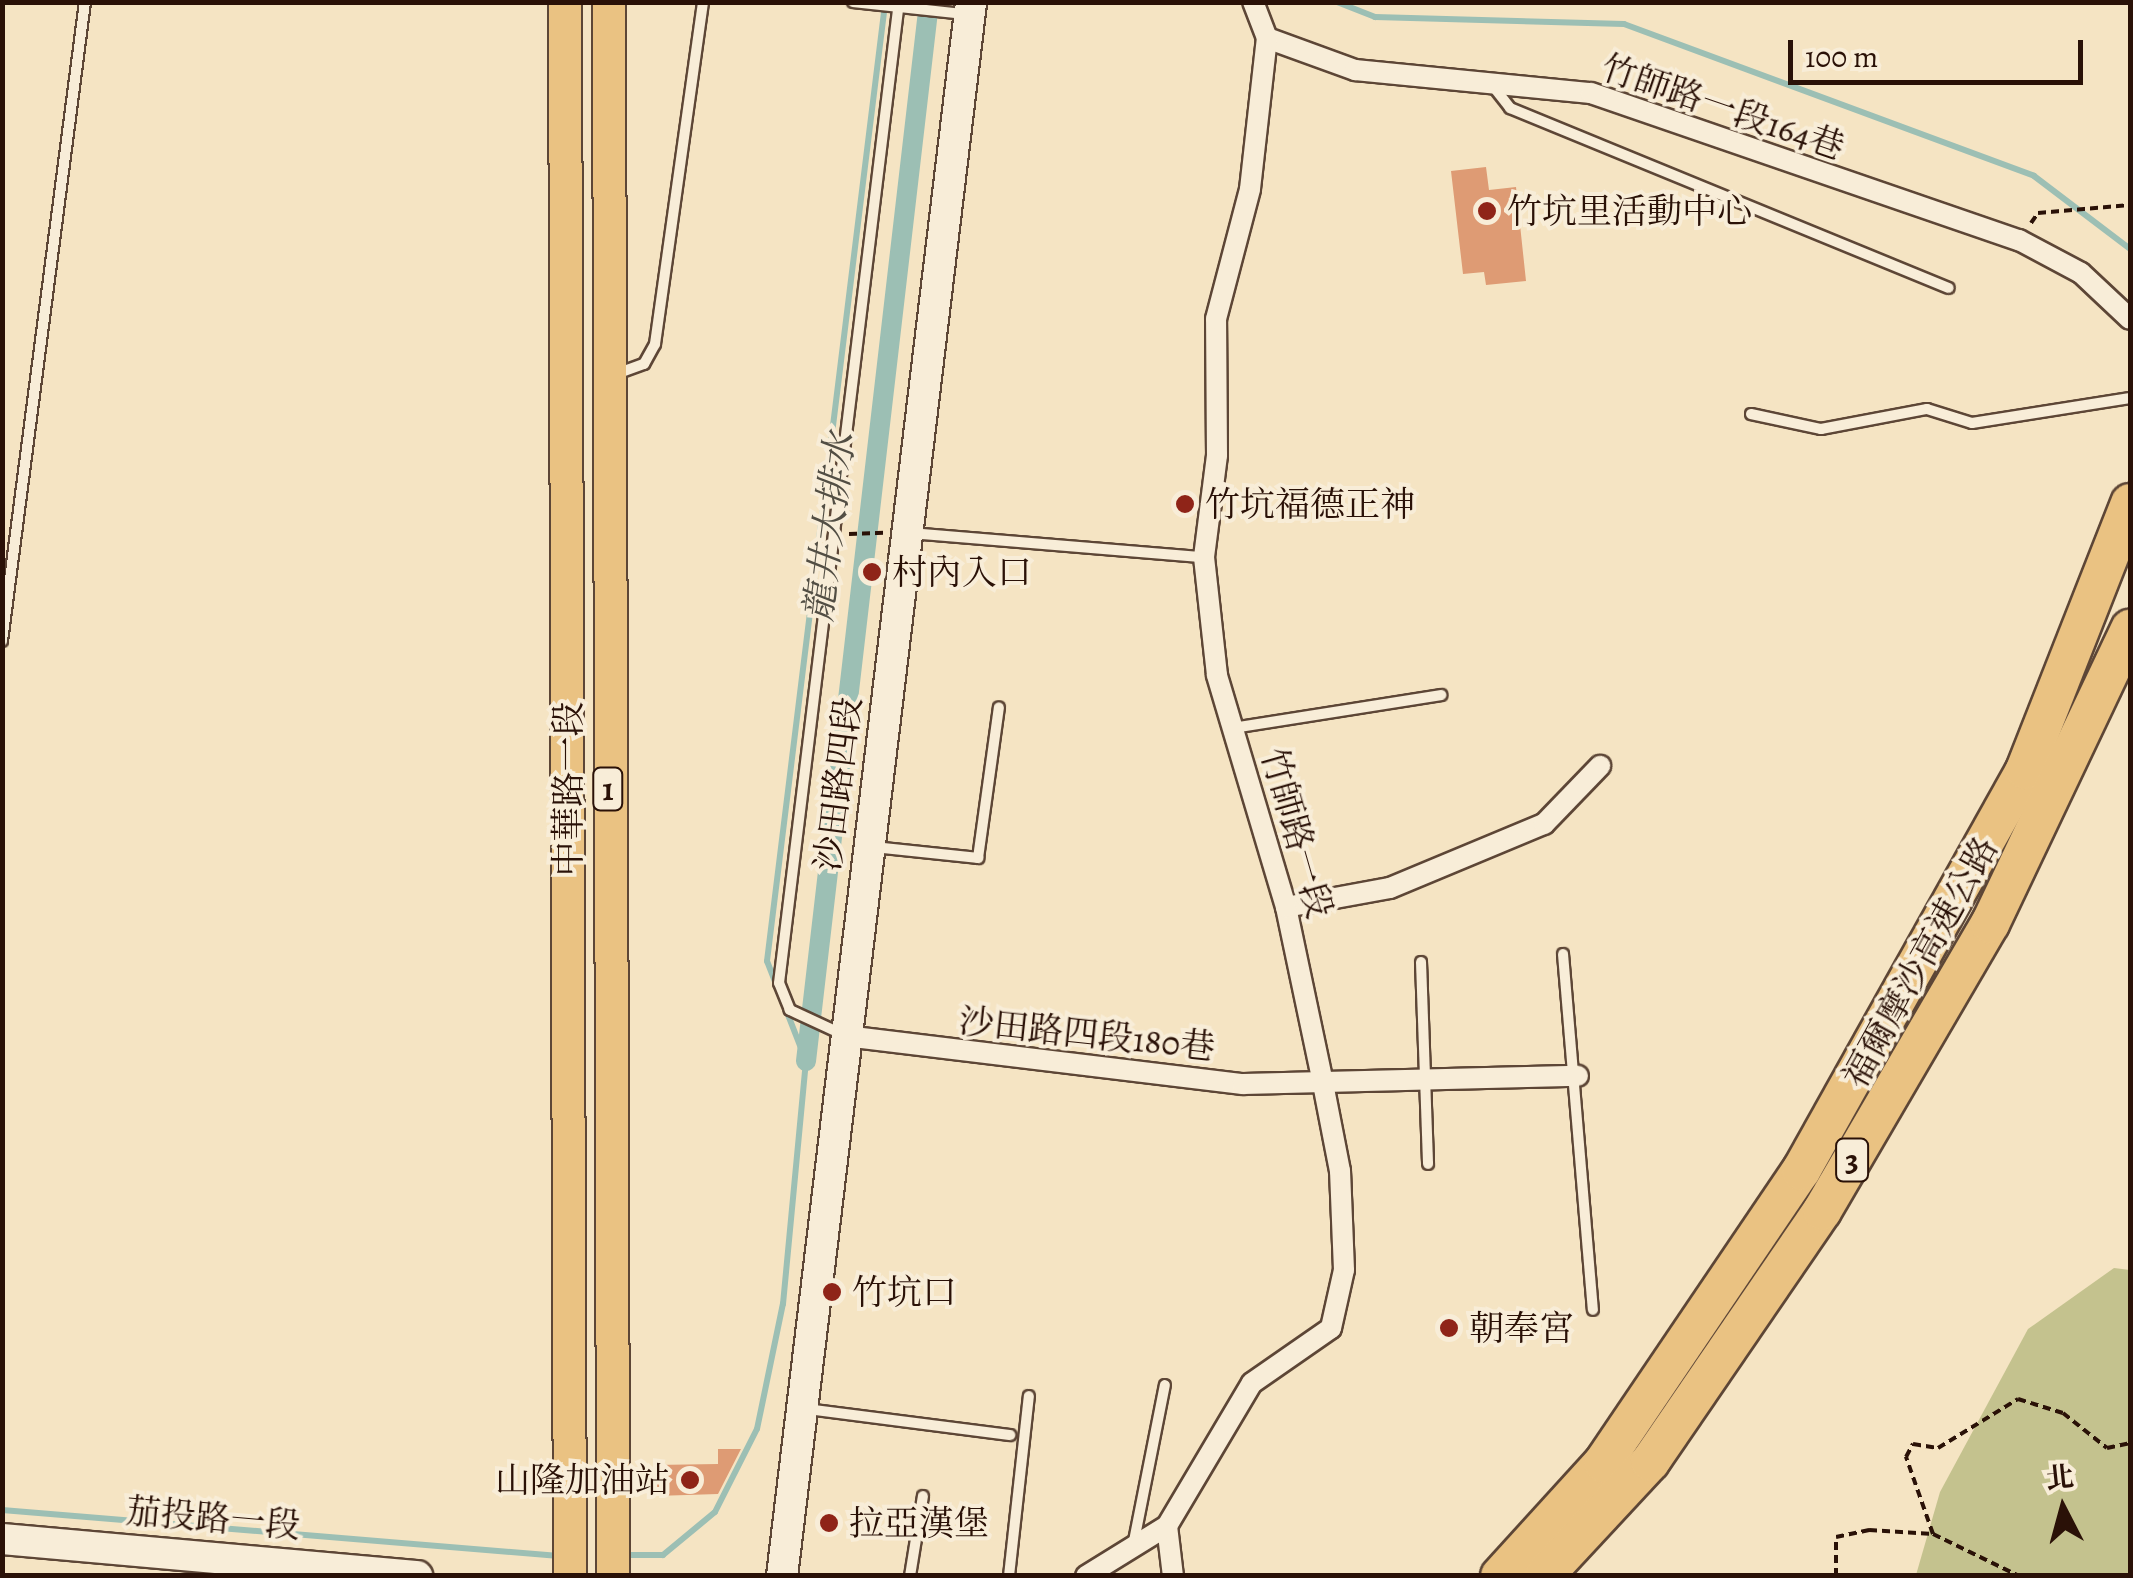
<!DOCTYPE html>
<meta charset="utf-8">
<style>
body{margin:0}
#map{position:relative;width:2133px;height:1578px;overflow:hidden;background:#f5e4c3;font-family:Alegreya,"Noto Serif TC",serif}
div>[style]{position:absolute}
.green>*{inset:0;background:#c4c28e}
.stream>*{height:6px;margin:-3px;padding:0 3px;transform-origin:3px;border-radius:3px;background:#9cbfb4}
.canal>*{height:20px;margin:-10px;padding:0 10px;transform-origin:10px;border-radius:10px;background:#9cbfb4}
.building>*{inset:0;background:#de9b74}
.path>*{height:4px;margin-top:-2px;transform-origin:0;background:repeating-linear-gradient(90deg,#2a1107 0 8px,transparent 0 13px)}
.roads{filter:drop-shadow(2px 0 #5d4636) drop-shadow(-2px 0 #5d4636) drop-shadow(0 2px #5d4636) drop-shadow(0 -2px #5d4636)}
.lane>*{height:10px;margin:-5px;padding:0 5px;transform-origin:5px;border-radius:5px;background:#f8edd8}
.street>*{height:20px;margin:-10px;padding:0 10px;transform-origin:10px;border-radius:10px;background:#f8edd8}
.secondary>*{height:30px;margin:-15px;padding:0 15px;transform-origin:15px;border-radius:15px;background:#f8edd8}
.primary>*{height:32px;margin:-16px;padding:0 16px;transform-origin:16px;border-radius:16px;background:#eac282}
.highway>*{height:38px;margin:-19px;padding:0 19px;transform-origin:19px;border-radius:19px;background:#eac282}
.dots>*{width:28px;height:28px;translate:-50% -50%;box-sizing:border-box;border:5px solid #f8edd8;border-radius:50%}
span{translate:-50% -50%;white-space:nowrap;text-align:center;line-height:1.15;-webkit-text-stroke:8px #f8edd8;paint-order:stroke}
.shield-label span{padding:2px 8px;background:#f8edd8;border:2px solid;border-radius:8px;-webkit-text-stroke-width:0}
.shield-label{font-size:32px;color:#2a1107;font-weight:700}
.street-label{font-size:35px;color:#2a1107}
.poi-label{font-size:35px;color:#2a1107}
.left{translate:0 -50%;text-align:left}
.right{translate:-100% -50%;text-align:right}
.water-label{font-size:38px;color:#524e44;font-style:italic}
.frame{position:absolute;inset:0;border:5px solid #2a1107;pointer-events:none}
.north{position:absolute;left:2013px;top:1458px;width:100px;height:100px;-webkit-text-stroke:8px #f8edd8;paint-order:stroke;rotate:354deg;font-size:28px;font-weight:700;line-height:40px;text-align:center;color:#2a1107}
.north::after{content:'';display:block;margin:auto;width:35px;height:45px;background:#2a1107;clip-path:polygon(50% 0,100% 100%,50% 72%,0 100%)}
.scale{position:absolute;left:1788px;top:40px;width:295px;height:45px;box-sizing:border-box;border:5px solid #2a1107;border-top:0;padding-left:12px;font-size:30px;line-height:35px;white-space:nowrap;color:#2a1107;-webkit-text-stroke:8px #f8edd8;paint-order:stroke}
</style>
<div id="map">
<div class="green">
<div style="clip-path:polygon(2114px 1268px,2130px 1270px,2130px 1575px,1916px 1575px,1940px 1492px,2028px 1329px)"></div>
</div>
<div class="stream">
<div style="left:1337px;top:2px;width:41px;rotate:21.5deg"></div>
<div style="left:1375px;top:17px;width:249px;rotate:1.6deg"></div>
<div style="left:1624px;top:24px;width:437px;rotate:20.3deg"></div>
<div style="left:2034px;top:176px;width:121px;rotate:37.2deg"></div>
<div style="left:2px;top:1510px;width:559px;rotate:4.72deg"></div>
<div style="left:621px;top:1555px;width:42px"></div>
<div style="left:663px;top:1555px;width:67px;rotate:-39.6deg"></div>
<div style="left:715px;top:1512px;width:93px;rotate:-63.2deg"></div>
<div style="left:757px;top:1429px;width:128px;rotate:-78.3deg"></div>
<div style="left:783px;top:1304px;width:244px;rotate:-84.6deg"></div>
<div style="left:806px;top:1061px;width:107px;rotate:-111.3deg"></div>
<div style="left:767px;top:961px;width:964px;rotate:-82.97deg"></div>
</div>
<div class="canal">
<div style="left:806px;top:1061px;width:1066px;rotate:-83.37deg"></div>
</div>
<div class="building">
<div style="clip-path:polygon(1486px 167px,1489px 190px,1516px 187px,1526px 281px,1486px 285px,1484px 272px,1463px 274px,1451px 171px)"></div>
<div style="clip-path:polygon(718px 1449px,741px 1449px,718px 1494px,655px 1496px,654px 1465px,718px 1464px)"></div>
</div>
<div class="path">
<div style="left:2031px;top:223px;width:12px;rotate:-55deg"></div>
<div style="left:2038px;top:213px;width:92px;rotate:-5deg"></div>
<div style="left:849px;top:534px;width:35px;rotate:-2deg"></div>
<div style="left:1933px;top:1534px;width:82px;rotate:-109.3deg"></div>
<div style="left:1906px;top:1457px;width:15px;rotate:-62deg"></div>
<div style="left:1913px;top:1444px;width:25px;rotate:9deg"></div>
<div style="left:1938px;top:1448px;width:94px;rotate:-31.5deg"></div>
<div style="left:2018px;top:1399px;width:47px;rotate:17.3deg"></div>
<div style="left:2063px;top:1413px;width:56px;rotate:38.5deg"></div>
<div style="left:2107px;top:1448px;width:24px;rotate:-12deg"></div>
<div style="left:1836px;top:1576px;width:39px;rotate:-90deg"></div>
<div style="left:1836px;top:1537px;width:34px;rotate:-12deg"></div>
<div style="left:1869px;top:1530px;width:64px;rotate:3.6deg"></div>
<div style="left:1933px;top:1534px;width:96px;rotate:26deg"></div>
</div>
<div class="roads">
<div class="lane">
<div style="left:853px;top:2px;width:112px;rotate:6.2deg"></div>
<div style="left:1493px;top:86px;width:28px;rotate:52deg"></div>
<div style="left:1510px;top:108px;width:474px;rotate:22.3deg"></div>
<div style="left:616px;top:374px;width:30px;rotate:-20deg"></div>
<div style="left:644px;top:364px;width:23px;rotate:-61deg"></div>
<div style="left:655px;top:344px;width:345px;rotate:-82deg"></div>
<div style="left:1751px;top:414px;width:72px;rotate:12.1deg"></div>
<div style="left:1821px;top:429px;width:108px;rotate:-10.7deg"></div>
<div style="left:1927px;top:409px;width:47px;rotate:17.3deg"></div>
<div style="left:1972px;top:423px;width:160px;rotate:-9deg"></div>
<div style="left:909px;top:533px;width:296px;rotate:4.7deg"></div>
<div style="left:2px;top:641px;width:644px;rotate:-82.6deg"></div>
<div style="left:1233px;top:728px;width:211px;rotate:-9deg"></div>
<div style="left:874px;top:847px;width:105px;rotate:6deg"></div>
<div style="left:978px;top:858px;width:152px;rotate:-82.1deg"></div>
<div style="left:1563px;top:954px;width:357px;rotate:85.2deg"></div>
<div style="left:1421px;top:962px;width:202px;rotate:88deg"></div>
<div style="left:844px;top:1035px;width:60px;rotate:-155.2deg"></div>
<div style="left:790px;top:1010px;width:29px;rotate:-112deg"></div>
<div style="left:779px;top:983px;width:988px;rotate:-83.03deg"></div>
<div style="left:807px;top:1409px;width:205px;rotate:7.3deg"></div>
<div style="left:1133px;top:1546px;width:164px;rotate:-78.8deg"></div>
<div style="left:910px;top:1576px;width:81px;rotate:-80.8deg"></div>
<div style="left:1009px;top:1576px;width:181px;rotate:-83.7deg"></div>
</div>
<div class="street">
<div style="left:1267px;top:38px;width:94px;rotate:20deg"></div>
<div style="left:1355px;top:70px;width:237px;rotate:5.6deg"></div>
<div style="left:1591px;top:93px;width:453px;rotate:19deg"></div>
<div style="left:2019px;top:240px;width:70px;rotate:28deg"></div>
<div style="left:2081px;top:273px;width:67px;rotate:43.2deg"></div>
<div style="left:1286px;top:907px;width:106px;rotate:-10.4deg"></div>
<div style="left:1390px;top:888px;width:167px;rotate:-22.6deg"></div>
<div style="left:1544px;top:824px;width:81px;rotate:-46deg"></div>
<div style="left:845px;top:1036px;width:401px;rotate:6.9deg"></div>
<div style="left:1243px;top:1084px;width:335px;rotate:-1.4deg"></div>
<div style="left:1167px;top:1526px;width:50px;rotate:83.2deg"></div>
<div style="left:1086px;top:1576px;width:95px;rotate:-31.7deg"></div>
<div style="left:1167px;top:1526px;width:166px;rotate:-59.3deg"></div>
<div style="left:1252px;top:1383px;width:96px;rotate:-34.8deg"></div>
<div style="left:1331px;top:1328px;width:59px;rotate:-77.4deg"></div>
<div style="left:1344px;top:1270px;width:99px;rotate:-92.3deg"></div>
<div style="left:1340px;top:1171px;width:95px;rotate:-101deg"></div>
<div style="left:1322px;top:1078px;width:175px;rotate:-101.9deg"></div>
<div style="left:1286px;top:907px;width:242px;rotate:-106.6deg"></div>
<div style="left:1217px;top:675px;width:119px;rotate:-96.3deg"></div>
<div style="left:1204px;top:557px;width:103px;rotate:-82.7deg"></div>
<div style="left:1217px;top:455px;width:136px;rotate:-90.4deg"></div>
<div style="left:1216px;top:319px;width:134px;rotate:-75.3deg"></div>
<div style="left:1250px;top:189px;width:152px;rotate:-83.6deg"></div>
<div style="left:1267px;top:38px;width:39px;rotate:-111deg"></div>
</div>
<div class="secondary">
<div style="left:2px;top:1539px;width:417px;rotate:5.1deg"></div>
<div style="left:782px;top:1576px;width:1585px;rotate:-83.15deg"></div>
</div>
<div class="primary">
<div style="left:565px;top:2px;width:1574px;rotate:89.82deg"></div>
<div style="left:609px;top:2px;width:1574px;rotate:89.85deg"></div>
</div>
<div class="highway">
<div style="left:1500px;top:1576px;width:153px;rotate:-47.7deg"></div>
<div style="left:1603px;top:1463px;width:353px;rotate:-55.9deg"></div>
<div style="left:1801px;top:1171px;width:459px;rotate:-60.8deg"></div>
<div style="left:2025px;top:770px;width:287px;rotate:-68.5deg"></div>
<div style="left:1544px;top:1576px;width:156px;rotate:-47.1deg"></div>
<div style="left:1650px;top:1462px;width:304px;rotate:-55.6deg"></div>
<div style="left:1822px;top:1211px;width:333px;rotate:-59.7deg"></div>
<div style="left:1990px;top:924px;width:327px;rotate:-64.6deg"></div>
</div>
</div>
<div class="dots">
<div style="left:1487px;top:211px;background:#8f2418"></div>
<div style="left:1185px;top:504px;background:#8f2418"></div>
<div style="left:872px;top:572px;background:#8f2418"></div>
<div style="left:832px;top:1292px;background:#8f2418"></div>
<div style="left:1449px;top:1328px;background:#8f2418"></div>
<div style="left:690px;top:1480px;background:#8f2418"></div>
<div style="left:829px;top:1523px;background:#8f2418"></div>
</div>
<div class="shield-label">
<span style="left:608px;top:789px">1</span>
<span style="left:1852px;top:1160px">3</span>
</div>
<div class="street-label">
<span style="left:1723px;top:107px;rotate:19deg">竹師路一段164巷</span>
<span style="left:838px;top:784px;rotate:-83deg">沙田路四段</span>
<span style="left:568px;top:789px;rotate:-90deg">中華路一段</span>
<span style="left:1297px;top:833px;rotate:74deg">竹師路一段</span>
<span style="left:1920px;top:962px;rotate:-61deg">福爾摩沙高速公路</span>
<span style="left:1087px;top:1034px;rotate:6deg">沙田路四段180巷</span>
<span style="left:213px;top:1518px;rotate:5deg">茄投路一段</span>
</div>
<div class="poi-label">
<span class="left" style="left:1507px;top:211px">竹坑里活動中心</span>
<span class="left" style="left:1205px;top:504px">竹坑福德正神</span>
<span class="left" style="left:892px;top:572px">村內入口</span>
<span class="left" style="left:852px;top:1292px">竹坑口</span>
<span class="left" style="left:1469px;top:1328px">朝奉宮</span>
<span class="right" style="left:670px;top:1480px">山隆加油站</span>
<span class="left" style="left:849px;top:1523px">拉亞漢堡</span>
</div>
<div class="water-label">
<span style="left:830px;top:527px;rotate:-83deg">龍井大排水</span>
</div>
<div class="frame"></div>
<div class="north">北</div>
<div class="scale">100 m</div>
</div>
